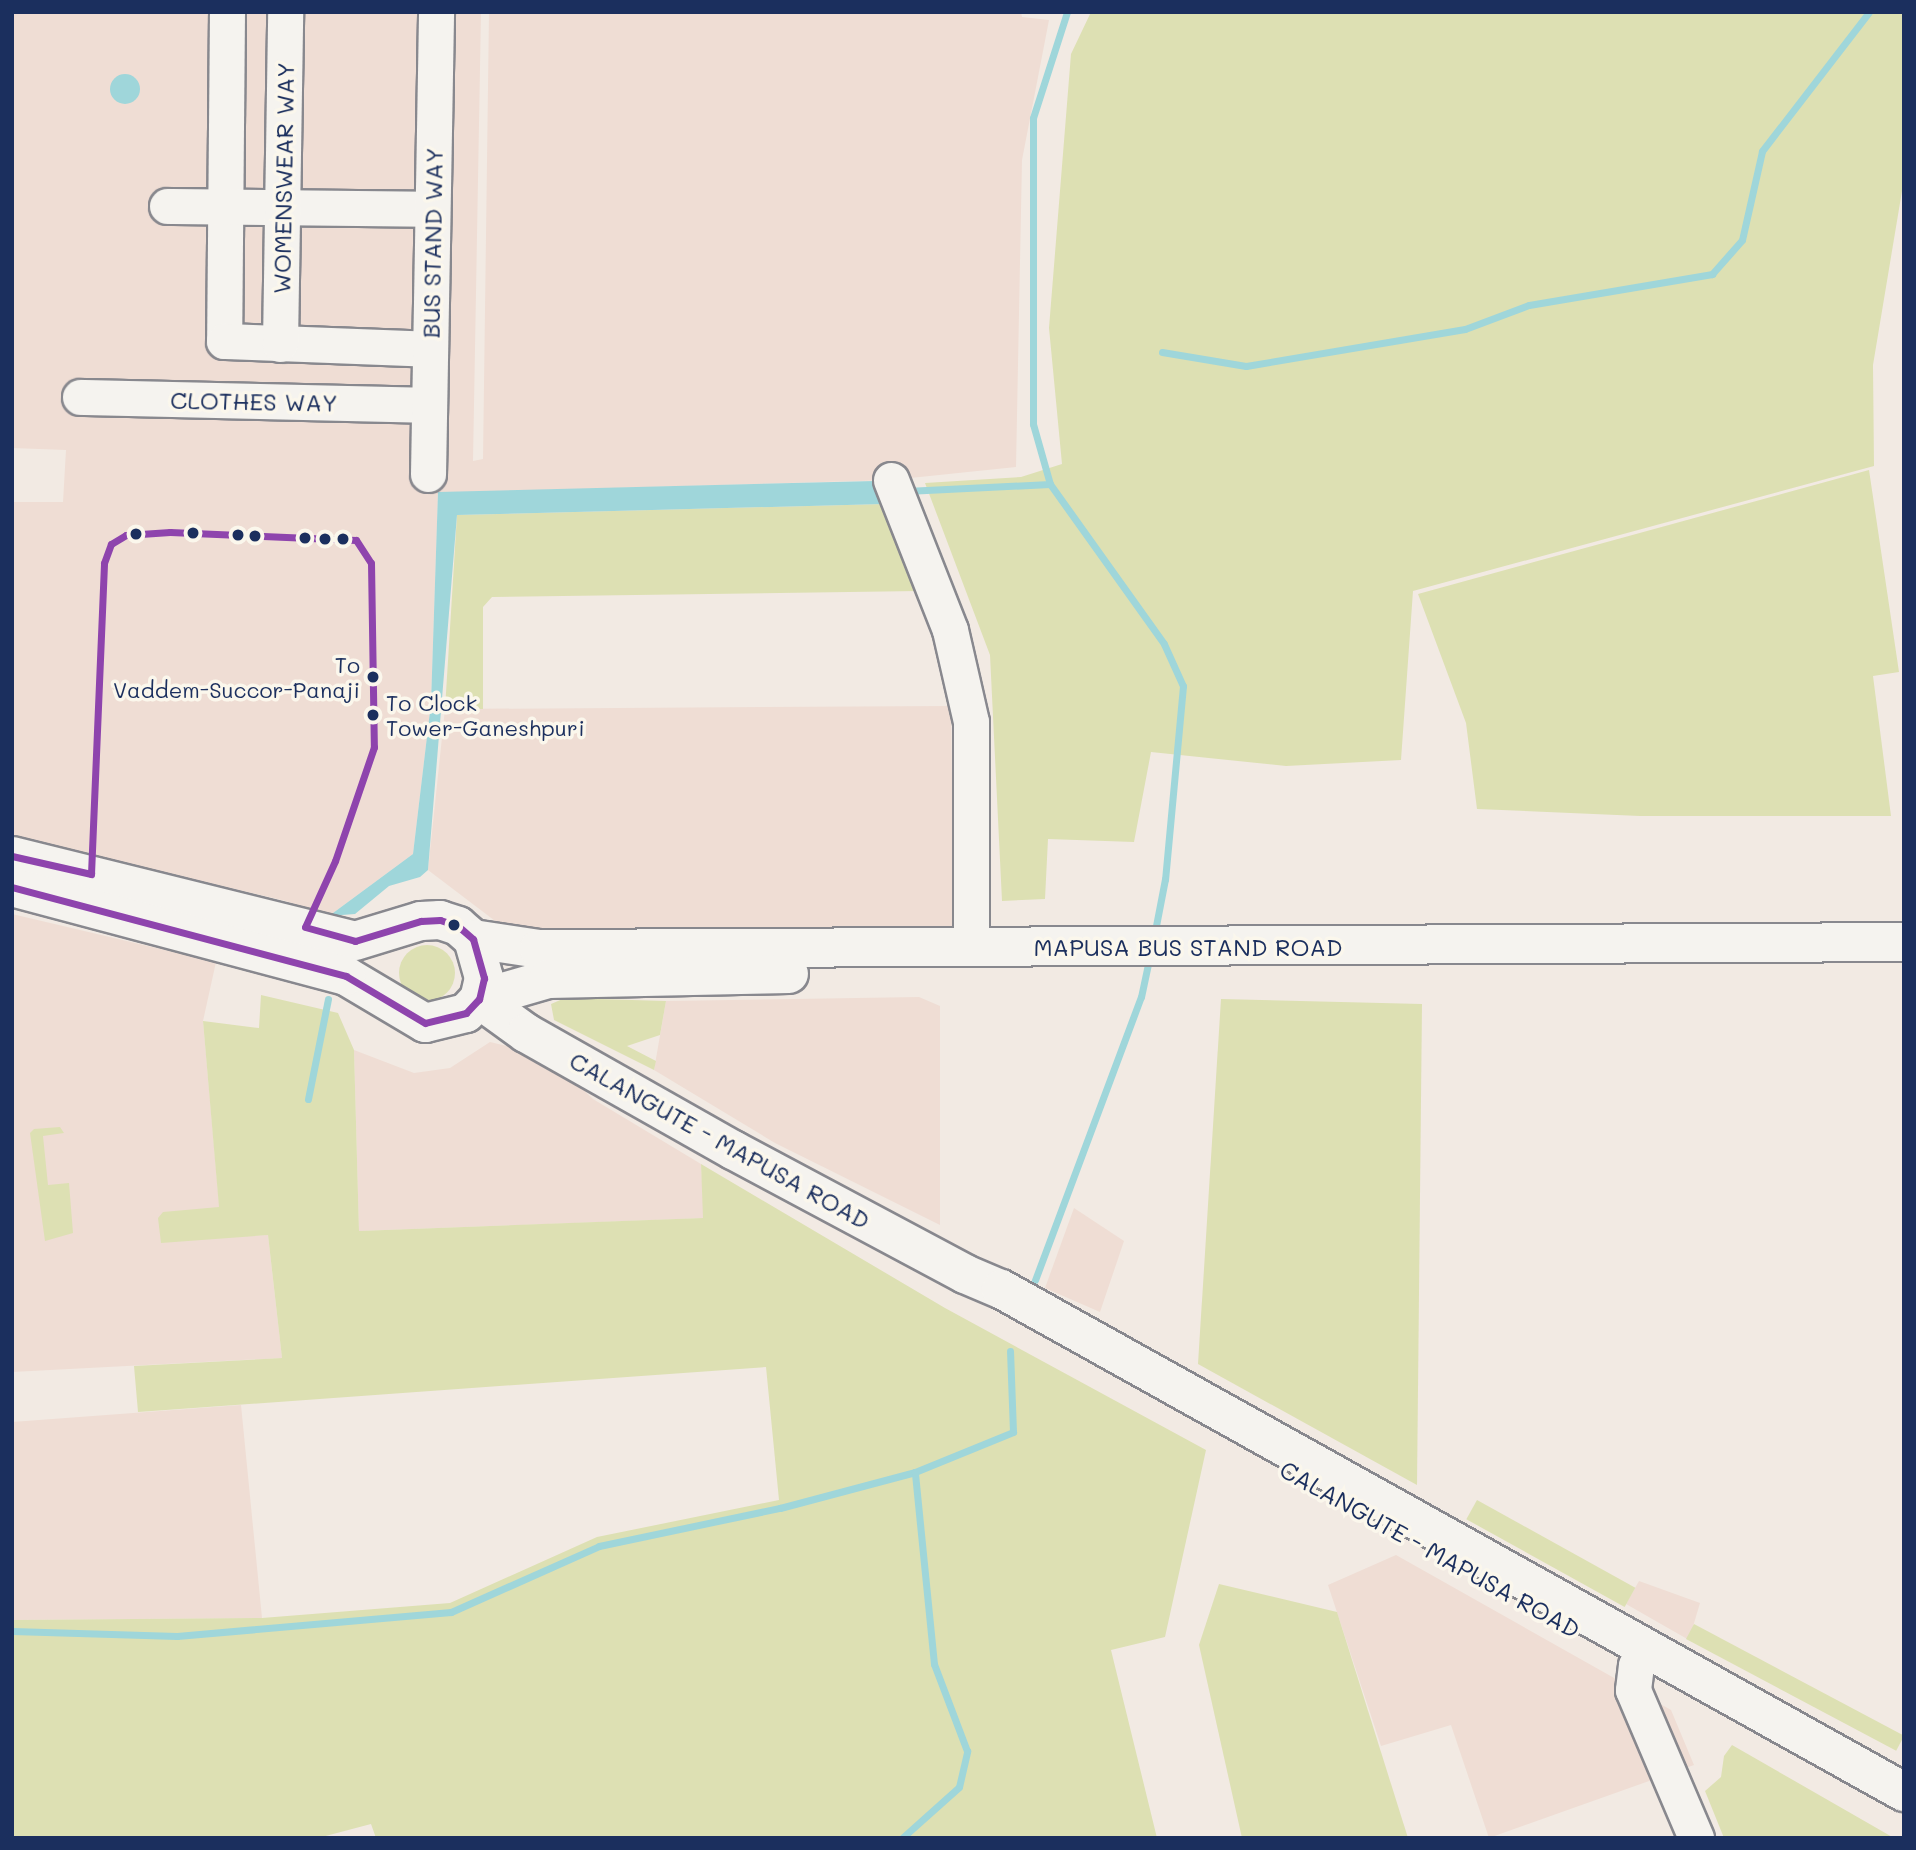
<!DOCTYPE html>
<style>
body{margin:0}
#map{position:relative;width:1916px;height:1850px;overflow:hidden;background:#f2eae3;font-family:Mali,sans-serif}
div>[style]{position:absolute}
.built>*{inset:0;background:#efddd4}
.green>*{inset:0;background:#dde0b3;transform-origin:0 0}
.round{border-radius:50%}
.water>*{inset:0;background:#9fd6da}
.stream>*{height:7px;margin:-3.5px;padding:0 3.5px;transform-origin:3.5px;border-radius:3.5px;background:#9fd6da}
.roads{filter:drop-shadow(2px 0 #88888e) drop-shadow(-2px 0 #88888e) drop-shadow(0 2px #88888e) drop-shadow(0 -2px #88888e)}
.minor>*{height:35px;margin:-17.5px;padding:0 17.5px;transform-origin:17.5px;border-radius:17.5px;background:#f5f3ef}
.major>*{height:38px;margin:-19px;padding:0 19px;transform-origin:19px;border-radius:19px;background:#f5f3ef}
.bus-1>*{height:7px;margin:-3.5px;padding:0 3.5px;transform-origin:3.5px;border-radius:3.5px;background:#8e44ad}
.dots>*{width:19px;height:19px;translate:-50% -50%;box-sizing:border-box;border:4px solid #fbf7ec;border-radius:50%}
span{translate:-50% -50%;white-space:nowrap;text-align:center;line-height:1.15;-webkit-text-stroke:7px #fbf7ec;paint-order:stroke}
.bus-label{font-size:22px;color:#1b2f5e}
.right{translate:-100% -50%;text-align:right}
.left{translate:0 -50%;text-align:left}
.street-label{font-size:24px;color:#1b2f5e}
.frame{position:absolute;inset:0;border:14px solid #1b2f5e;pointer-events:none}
</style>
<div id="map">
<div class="built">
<div style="clip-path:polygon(12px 12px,481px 12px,473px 461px,483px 459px,489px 12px,1021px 12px,1022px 17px,1049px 20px,1022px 160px,1016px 467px,891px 480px,438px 493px,431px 703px,413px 854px,329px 916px,286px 901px,12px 837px,12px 502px,63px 502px,66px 450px,12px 448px)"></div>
<div style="clip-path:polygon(951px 706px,954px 927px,507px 930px,428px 870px,445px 709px)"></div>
<div style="clip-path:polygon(12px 914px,216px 962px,203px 1021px,222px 1237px,268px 1235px,282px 1358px,12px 1372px)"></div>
<div style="clip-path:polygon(919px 997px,940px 1006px,940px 1225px,775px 1143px,654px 1070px,666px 1001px)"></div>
<div style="clip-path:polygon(490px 1042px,528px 1051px,568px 1075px,593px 1099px,701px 1164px,704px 1218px,359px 1231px,354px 1050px,414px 1073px,450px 1068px)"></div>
<div style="clip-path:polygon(1074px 1208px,1124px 1241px,1100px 1312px,1045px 1288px)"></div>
<div style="clip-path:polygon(241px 1405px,262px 1618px,12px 1620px,12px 1422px)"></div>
<div style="clip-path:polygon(1396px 1555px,1671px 1710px,1694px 1765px,1489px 1838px,1451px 1725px,1381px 1746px,1328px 1585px)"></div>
<div style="clip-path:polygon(1639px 1581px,1700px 1603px,1689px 1640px,1626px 1604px)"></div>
</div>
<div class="green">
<div style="clip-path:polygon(1091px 12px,1904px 12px,1904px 179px,1873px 365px,1874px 466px,1413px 591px,1401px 760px,1286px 766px,1151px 752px,1134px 842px,1048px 839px,1045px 899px,1002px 901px,990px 655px,925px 483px,1021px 477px,1062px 464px,1049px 328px,1071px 54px)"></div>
<div style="clip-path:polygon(1869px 470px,1899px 672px,1873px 676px,1891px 816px,1640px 816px,1477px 809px,1466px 723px,1418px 594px)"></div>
<div style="clip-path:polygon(884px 504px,919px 591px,492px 597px,483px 607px,483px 709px,445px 709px,457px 515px)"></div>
<div class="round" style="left:399px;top:945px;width:56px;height:56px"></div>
<div style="clip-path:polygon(261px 995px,338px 1013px,354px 1050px,359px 1231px,703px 1218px,701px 1164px,945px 1308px,1206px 1450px,1165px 1637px,1111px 1650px,1157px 1838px,376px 1838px,371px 1824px,318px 1838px,12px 1838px,12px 1620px,262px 1618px,450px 1603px,597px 1537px,779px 1500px,766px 1367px,138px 1412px,134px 1366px,282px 1358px,268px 1235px,161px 1243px,158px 1218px,163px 1212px,219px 1207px,203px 1021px,259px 1028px)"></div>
<div style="clip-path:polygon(565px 998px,666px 1001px,660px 1035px,627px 1046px,656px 1061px,654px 1070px,554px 1020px,551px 1004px)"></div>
<div style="clip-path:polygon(1221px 999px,1422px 1004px,1417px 1485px,1198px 1364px)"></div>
<div style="clip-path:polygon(60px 1127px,64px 1133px,43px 1136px,48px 1185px,69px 1183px,73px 1233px,45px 1241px,30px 1133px,34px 1129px)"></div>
<div style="left:1477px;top:1500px;width:181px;height:22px;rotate:29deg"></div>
<div style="clip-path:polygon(1219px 1584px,1337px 1612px,1408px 1838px,1242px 1838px,1199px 1645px)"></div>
<div style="left:1694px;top:1624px;width:238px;height:17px;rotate:28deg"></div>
<div style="clip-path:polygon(1732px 1745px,1894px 1838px,1724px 1838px,1705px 1791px,1721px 1777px,1724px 1756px)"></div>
</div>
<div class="water">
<div class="round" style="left:110px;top:74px;width:30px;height:30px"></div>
<div style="clip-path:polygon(875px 481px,884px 504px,457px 515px,428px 870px,420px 877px,389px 886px,355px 914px,329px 916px,413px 854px,431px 703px,438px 492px)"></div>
</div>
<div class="stream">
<div style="left:1067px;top:12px;width:111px;rotate:107.8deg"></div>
<div style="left:1033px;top:118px;width:306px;rotate:90deg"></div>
<div style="left:1033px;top:424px;width:62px;rotate:74.2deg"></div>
<div style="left:1050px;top:484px;width:196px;rotate:54.5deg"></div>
<div style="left:1164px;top:644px;width:46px;rotate:65.7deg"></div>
<div style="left:1183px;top:686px;width:194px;rotate:95.3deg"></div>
<div style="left:1165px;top:879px;width:58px;rotate:100.9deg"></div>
<div style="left:1162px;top:352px;width:85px;rotate:9.5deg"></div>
<div style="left:1246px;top:366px;width:222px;rotate:-9.6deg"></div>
<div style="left:1465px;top:329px;width:68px;rotate:-20.6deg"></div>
<div style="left:1529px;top:305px;width:186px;rotate:-9.6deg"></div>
<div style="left:1712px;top:274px;width:45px;rotate:-48.6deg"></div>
<div style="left:1742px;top:240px;width:91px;rotate:-77.3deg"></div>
<div style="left:1762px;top:151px;width:175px;rotate:-52.4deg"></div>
<div style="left:906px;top:491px;width:144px;rotate:-2.8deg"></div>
<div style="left:308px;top:1099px;width:102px;rotate:-78.7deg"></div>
<div style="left:1035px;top:1280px;width:302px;rotate:-69.5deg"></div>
<div style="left:1141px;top:997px;width:40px;rotate:-78deg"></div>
<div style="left:12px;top:1631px;width:165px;rotate:1.7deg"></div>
<div style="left:177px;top:1636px;width:275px;rotate:-5deg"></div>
<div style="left:451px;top:1612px;width:162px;rotate:-24deg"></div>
<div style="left:599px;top:1546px;width:185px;rotate:-11.9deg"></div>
<div style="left:780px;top:1508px;width:140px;rotate:-14.9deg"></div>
<div style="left:915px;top:1472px;width:106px;rotate:-22.2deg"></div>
<div style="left:1013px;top:1432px;width:81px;rotate:-92.1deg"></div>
<div style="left:902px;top:1838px;width:76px;rotate:-41.8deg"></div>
<div style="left:959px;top:1787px;width:37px;rotate:-77deg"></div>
<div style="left:967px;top:1751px;width:93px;rotate:-110.8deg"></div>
<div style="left:934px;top:1664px;width:193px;rotate:-95.7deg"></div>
</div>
<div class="roads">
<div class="minor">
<div style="left:227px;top:12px;width:329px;rotate:90.5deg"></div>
<div style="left:224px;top:341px;width:206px;rotate:2.2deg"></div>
<div style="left:167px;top:206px;width:265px;rotate:0.6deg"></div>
<div style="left:280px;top:344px;width:332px;rotate:-89.1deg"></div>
<div style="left:80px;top:397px;width:348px;rotate:1.3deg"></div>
<div style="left:428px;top:474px;width:462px;rotate:-89deg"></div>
<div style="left:891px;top:480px;width:161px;rotate:68.5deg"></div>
<div style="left:950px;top:630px;width:94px;rotate:77.1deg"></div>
<div style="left:971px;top:722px;width:226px;rotate:90deg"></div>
<div style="left:1646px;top:1648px;width:20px;rotate:120deg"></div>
<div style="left:1636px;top:1665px;width:25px;rotate:97deg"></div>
<div style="left:1633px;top:1690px;width:161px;rotate:66.9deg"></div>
</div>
<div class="major">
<div style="left:12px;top:856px;width:353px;rotate:13.9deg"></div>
<div style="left:355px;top:941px;width:69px;rotate:-16.9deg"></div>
<div style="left:421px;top:921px;width:19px;rotate:-3deg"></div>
<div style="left:440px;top:920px;width:19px;rotate:18deg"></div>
<div style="left:458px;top:926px;width:20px;rotate:41deg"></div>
<div style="left:473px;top:939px;width:41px;rotate:74.2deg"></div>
<div style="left:484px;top:978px;width:22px;rotate:103deg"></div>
<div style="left:479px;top:999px;width:19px;rotate:133deg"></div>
<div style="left:466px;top:1013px;width:42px;rotate:166.3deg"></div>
<div style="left:425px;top:1023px;width:92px;rotate:-149.3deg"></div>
<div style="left:346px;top:976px;width:346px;rotate:-165.1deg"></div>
<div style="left:473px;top:939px;width:67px;rotate:8.6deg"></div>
<div style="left:539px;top:949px;width:1365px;rotate:-0.29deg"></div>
<div style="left:479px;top:999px;width:58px;rotate:35.9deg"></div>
<div style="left:526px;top:1033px;width:238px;rotate:29.5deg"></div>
<div style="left:733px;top:1150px;width:263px;rotate:28.1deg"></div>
<div style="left:965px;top:1274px;width:39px;rotate:23deg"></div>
<div style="left:1001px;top:1289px;width:1034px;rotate:29.12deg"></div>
<div style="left:479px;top:999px;width:72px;rotate:-16.2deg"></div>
<div style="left:548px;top:979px;width:241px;rotate:-1.2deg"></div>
</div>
</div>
<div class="bus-1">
<div style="left:12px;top:856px;width:81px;rotate:12.8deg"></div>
<div style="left:91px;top:874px;width:311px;rotate:-87.6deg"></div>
<div style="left:104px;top:563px;width:20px;rotate:-70deg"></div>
<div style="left:111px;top:544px;width:17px;rotate:-31deg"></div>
<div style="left:126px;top:535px;width:44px;rotate:-3.9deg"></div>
<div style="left:170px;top:532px;width:186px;rotate:2.5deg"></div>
<div style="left:356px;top:540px;width:27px;rotate:57deg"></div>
<div style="left:371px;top:563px;width:184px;rotate:89.1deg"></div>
<div style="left:374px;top:747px;width:120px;rotate:108.9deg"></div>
<div style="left:335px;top:861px;width:72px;rotate:114.4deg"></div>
<div style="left:305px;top:927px;width:52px;rotate:15.6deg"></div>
<div style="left:355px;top:941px;width:69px;rotate:-16.9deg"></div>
<div style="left:421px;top:921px;width:19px;rotate:-3deg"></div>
<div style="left:440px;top:920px;width:19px;rotate:18deg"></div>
<div style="left:458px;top:926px;width:20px;rotate:41deg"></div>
<div style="left:473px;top:939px;width:41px;rotate:74.2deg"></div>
<div style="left:484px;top:978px;width:22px;rotate:103deg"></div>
<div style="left:479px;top:999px;width:19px;rotate:133deg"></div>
<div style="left:466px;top:1013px;width:42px;rotate:166.3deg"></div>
<div style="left:425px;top:1023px;width:92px;rotate:-149.3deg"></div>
<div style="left:346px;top:976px;width:346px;rotate:-165.1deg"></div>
</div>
<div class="dots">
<div style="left:193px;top:533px;background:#1b2f5e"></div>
<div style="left:136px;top:534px;background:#1b2f5e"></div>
<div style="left:238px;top:535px;background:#1b2f5e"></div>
<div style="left:255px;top:536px;background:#1b2f5e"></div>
<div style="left:305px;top:538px;background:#1b2f5e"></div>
<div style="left:325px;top:539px;background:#1b2f5e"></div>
<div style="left:343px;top:539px;background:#1b2f5e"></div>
<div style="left:373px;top:677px;background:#1b2f5e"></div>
<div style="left:373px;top:715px;background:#1b2f5e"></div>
<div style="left:454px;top:925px;background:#1b2f5e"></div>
</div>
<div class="bus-label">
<span class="right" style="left:360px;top:677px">To<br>Vaddem-Succor-Panaji</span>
<span class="left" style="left:386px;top:715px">To Clock<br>Tower-Ganeshpuri</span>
</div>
<div class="street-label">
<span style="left:283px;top:178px;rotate:-89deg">WOMENSWEAR WAY</span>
<span style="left:432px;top:243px;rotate:-89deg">BUS STAND WAY</span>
<span style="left:254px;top:401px;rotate:1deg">CLOTHES WAY</span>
<span style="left:1188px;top:947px">MAPUSA BUS STAND ROAD</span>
<span style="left:720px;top:1140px;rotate:29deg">CALANGUTE - MAPUSA ROAD</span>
<span style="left:1430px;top:1549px;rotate:29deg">CALANGUTE - MAPUSA ROAD</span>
</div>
<div class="frame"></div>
</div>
